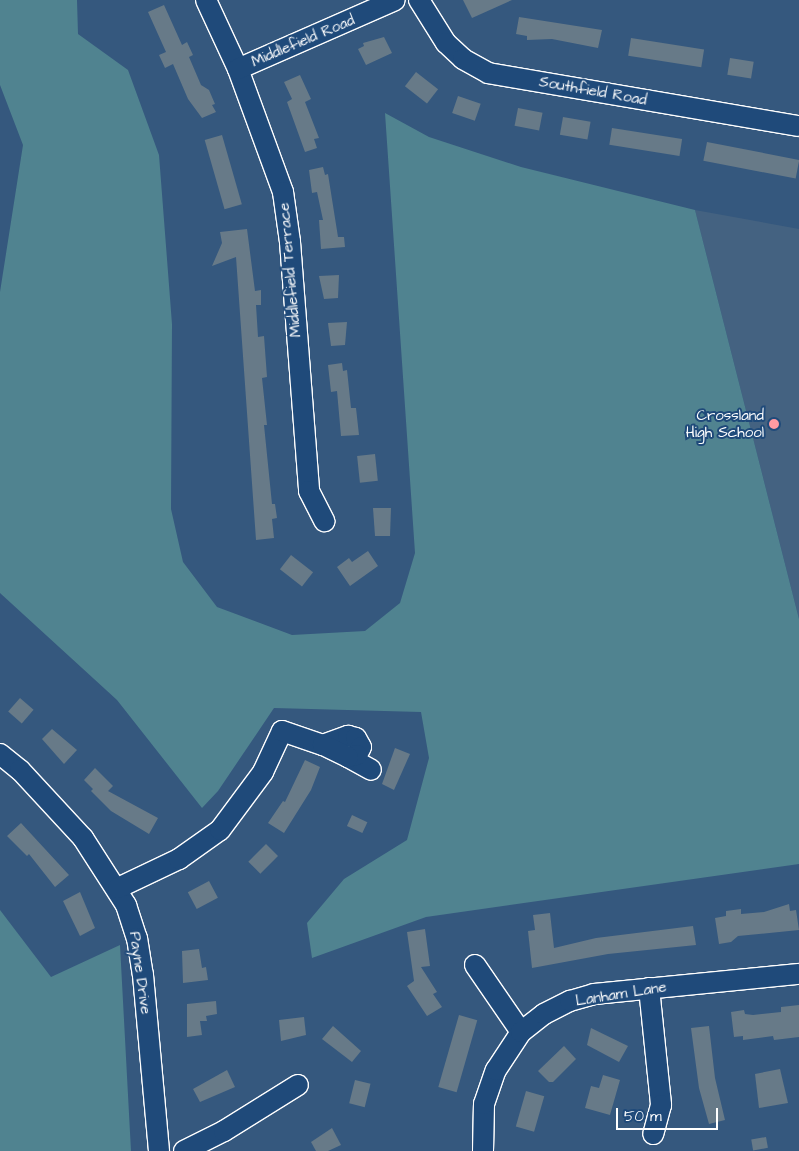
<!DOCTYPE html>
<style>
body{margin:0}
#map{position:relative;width:799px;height:1151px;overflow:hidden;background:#35587e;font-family:"Architects Daughter",sans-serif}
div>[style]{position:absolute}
.built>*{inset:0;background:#446281}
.green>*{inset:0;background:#508390}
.building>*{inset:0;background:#677a88;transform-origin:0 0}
.roads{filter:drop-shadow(1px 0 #fff) drop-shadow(-1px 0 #fff) drop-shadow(0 1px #fff) drop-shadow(0 -1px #fff)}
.minor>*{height:20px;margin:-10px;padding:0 10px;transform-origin:10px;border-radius:10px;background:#1f4a7a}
.dots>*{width:14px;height:14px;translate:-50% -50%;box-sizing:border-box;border:2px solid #1f4a7a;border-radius:50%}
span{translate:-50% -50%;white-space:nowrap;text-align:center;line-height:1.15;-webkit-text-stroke:4px #1f4a7a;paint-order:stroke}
.street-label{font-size:15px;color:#fff}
.poi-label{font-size:15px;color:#fff}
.right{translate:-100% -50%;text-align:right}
.scale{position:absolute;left:616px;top:1108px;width:102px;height:22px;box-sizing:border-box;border:2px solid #fff;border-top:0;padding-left:6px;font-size:15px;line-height:18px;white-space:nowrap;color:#fff;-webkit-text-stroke:4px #1f4a7a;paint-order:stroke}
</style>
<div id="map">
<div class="built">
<div style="clip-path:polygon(695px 210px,799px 229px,799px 619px)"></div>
</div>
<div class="green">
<div style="clip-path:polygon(0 0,77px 0,78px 34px,128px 70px,159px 155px,172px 324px,171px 509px,183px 562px,217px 607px,292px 635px,365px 631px,400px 603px,415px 553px,385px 113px,429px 137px,521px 167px,695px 210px,799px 619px,799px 864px,426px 917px,312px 958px,307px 923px,344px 879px,407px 840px,429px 758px,421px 712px,274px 708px,218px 791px,202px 808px,117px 700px,0 593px,0 292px,23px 145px,0 85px)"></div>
<div style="clip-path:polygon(0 910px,51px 977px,120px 945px,131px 1151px,0 1151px)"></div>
</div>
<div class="building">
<div style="clip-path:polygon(463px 0,512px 0,472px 18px)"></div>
<div style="clip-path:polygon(164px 5px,182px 45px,187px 42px,193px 55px,189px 57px,201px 85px,209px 90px,215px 104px,212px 105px,216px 112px,202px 118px,188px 99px,173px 64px,165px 68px,159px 55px,166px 52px,148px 12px)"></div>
<div style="clip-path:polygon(519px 17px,602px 30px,598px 48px,552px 39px,527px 40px,527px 36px,516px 34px)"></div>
<div style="clip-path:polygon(384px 37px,392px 53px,366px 65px,358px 49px,364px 46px,363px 43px)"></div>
<div style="left:631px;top:38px;width:74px;height:18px;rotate:9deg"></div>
<div style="left:730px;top:58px;width:24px;height:17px;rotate:9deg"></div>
<div style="left:416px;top:72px;width:28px;height:18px;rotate:38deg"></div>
<div style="clip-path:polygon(300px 75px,311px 99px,305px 102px,319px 138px,314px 139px,317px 148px,305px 152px,287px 102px,292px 99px,284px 82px)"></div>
<div style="left:458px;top:96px;width:24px;height:18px;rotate:19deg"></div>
<div style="left:518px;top:108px;width:25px;height:18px;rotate:11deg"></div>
<div style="left:563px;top:117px;width:28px;height:18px;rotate:10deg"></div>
<div style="left:612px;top:128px;width:71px;height:17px;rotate:9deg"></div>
<div style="left:222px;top:135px;width:72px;height:18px;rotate:74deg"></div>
<div style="left:707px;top:142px;width:94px;height:19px;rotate:11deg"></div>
<div style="clip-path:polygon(323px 167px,325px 175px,328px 174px,338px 237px,344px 237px,345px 247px,321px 249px,319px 220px,323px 220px,317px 192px,312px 193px,309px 170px)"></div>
<div style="clip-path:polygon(247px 229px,255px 291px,261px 290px,261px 305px,256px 305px,258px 337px,264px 336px,267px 377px,262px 378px,267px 425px,264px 425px,272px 504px,275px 504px,277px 518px,272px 519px,274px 538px,256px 540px,236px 257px,212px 266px,222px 243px,220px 232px)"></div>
<div style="clip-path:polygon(339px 275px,338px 298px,324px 299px,319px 276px)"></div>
<div style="clip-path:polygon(347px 322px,345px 345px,331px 346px,328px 323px)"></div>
<div style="clip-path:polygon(342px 363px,343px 371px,347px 370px,351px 408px,356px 408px,359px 435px,341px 436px,337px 391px,331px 392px,328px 365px)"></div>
<div style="left:375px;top:454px;width:27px;height:18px;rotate:84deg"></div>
<div style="clip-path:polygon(373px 508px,391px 508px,390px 536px,375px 536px)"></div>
<div style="clip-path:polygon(368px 551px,378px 566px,350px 586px,337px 567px,349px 558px,352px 562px)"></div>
<div style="left:291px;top:555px;width:28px;height:18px;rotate:38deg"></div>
<div style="left:20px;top:698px;width:18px;height:18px;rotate:41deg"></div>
<div style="clip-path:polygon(52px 729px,77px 750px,64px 764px,42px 739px)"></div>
<div style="clip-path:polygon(395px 748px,410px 754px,394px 790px,382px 784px)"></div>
<div style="clip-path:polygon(305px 760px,320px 767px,311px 790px,284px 833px,268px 823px,283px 801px,285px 802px)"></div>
<div style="clip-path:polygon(95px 768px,113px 786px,108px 791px,158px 818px,149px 834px,111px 811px,91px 791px,93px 789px,84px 780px)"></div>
<div style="left:352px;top:815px;width:17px;height:12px;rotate:25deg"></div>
<div style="clip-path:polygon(21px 823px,69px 875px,55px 887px,29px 854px,27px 856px,7px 836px)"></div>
<div style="left:266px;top:844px;width:17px;height:25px;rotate:45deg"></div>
<div style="left:209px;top:881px;width:19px;height:24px;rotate:62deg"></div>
<div style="clip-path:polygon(80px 892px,95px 928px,80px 936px,63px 901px)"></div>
<div style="clip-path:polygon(789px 904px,790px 911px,796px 910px,799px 930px,738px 936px,731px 942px,719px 944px,715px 918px,726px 916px,726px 911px,741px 909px,741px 914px,764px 912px)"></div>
<div style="clip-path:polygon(550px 913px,554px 948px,596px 938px,693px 926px,696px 945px,608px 954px,532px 968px,528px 931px,535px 930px,533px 915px)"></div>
<div style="clip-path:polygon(425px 929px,430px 966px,421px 967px,437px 992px,433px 994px,442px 1007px,427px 1016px,407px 986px,414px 981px,407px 932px)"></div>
<div style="clip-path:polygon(199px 949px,202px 968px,206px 967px,208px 980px,183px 983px,182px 951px)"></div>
<div style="clip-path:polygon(216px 1001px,217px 1014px,206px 1016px,207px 1021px,200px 1021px,202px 1035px,187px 1037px,187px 1004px)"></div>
<div style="clip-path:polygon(799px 1005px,799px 1037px,774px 1040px,773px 1036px,743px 1040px,743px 1036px,734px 1037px,731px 1012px,744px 1010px,745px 1014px,753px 1015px,781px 1012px,781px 1007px)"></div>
<div style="left:459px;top:1015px;width:19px;height:75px;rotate:16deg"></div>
<div style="clip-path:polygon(304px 1017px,306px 1035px,281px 1041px,279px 1020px)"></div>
<div style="clip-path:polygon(333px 1026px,361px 1051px,352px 1062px,322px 1039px)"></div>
<div style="clip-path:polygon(709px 1026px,715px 1078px,725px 1120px,709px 1124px,699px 1088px,691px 1028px)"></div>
<div style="clip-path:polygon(591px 1028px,628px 1046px,619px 1062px,587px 1045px)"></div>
<div style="clip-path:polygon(564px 1046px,576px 1059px,553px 1082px,549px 1082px,538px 1071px)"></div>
<div style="clip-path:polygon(780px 1069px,788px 1103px,759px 1108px,755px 1074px)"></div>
<div style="clip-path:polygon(227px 1070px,235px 1087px,200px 1102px,193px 1089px)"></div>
<div style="clip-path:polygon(603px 1075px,620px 1080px,610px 1115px,585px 1108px,591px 1086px,599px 1088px)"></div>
<div style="left:355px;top:1080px;width:16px;height:24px;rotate:14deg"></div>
<div style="left:526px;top:1091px;width:19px;height:37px;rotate:16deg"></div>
<div style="clip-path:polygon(332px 1128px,341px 1145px,328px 1151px,316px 1151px,311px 1142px)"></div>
<div style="left:766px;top:1137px;width:11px;height:15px;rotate:80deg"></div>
</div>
<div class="roads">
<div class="minor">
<div style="left:206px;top:0;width:76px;rotate:65.1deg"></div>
<div style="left:238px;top:69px;width:131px;rotate:69.9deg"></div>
<div style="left:283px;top:192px;width:50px;rotate:82deg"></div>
<div style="left:290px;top:242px;width:250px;rotate:85.6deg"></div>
<div style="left:309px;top:491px;width:34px;rotate:63deg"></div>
<div style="left:419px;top:0;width:51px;rotate:57.9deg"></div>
<div style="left:446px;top:43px;width:23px;rotate:43deg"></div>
<div style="left:463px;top:59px;width:29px;rotate:29deg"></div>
<div style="left:488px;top:73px;width:315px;rotate:9.7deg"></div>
<div style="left:238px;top:69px;width:171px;rotate:-23.7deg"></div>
<div style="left:0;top:754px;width:26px;rotate:39deg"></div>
<div style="left:20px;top:770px;width:93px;rotate:47.2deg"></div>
<div style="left:83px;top:838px;width:80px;rotate:57.3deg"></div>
<div style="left:126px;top:905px;width:35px;rotate:72deg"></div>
<div style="left:137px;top:938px;width:37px;rotate:81deg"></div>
<div style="left:143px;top:975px;width:177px;rotate:84.8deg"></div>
<div style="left:348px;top:757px;width:26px;rotate:29deg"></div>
<div style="left:118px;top:888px;width:68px;rotate:-25.4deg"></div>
<div style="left:179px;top:859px;width:50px;rotate:-35.3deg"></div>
<div style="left:220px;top:830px;width:72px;rotate:-53.4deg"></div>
<div style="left:263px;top:772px;width:45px;rotate:-65.1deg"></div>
<div style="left:282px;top:731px;width:43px;rotate:18.9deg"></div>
<div style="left:323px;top:745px;width:27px;rotate:-20deg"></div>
<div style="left:348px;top:736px;width:8px;rotate:14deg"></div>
<div style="left:356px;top:738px;width:10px;rotate:61deg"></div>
<div style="left:361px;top:747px;width:9px;rotate:117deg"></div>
<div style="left:357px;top:755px;width:9px;rotate:167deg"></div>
<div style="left:348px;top:757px;width:28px;rotate:-154deg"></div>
<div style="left:475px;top:965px;width:81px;rotate:55.5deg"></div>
<div style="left:649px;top:988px;width:118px;rotate:84.1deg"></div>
<div style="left:661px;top:1105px;width:30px;rotate:105deg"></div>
<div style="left:184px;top:1151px;width:45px;rotate:-26.6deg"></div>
<div style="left:224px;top:1131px;width:87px;rotate:-31.9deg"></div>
<div style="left:483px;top:1151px;width:47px;rotate:-88.8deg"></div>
<div style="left:484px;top:1104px;width:36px;rotate:-71deg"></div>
<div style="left:496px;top:1070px;width:45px;rotate:-56.7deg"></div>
<div style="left:521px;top:1032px;width:29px;rotate:-38deg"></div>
<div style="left:544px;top:1014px;width:29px;rotate:-27deg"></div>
<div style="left:570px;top:1001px;width:25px;rotate:-16deg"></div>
<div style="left:594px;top:994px;width:206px;rotate:-5.6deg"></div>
</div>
</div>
<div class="dots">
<div style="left:774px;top:424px;background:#ff9aa2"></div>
</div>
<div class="street-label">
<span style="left:303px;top:41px;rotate:-23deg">Middlefield Road</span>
<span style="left:593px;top:91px;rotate:10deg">Southfield Road</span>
<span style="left:290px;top:270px;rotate:-95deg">Middlefield Terrace</span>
<span style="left:140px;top:973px;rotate:82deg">Payne Drive</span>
<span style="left:621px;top:994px;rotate:-9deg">Lanham Lane</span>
</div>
<div class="poi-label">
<span class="right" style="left:764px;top:424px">Crossland<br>High School</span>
</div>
<div class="scale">50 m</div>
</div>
